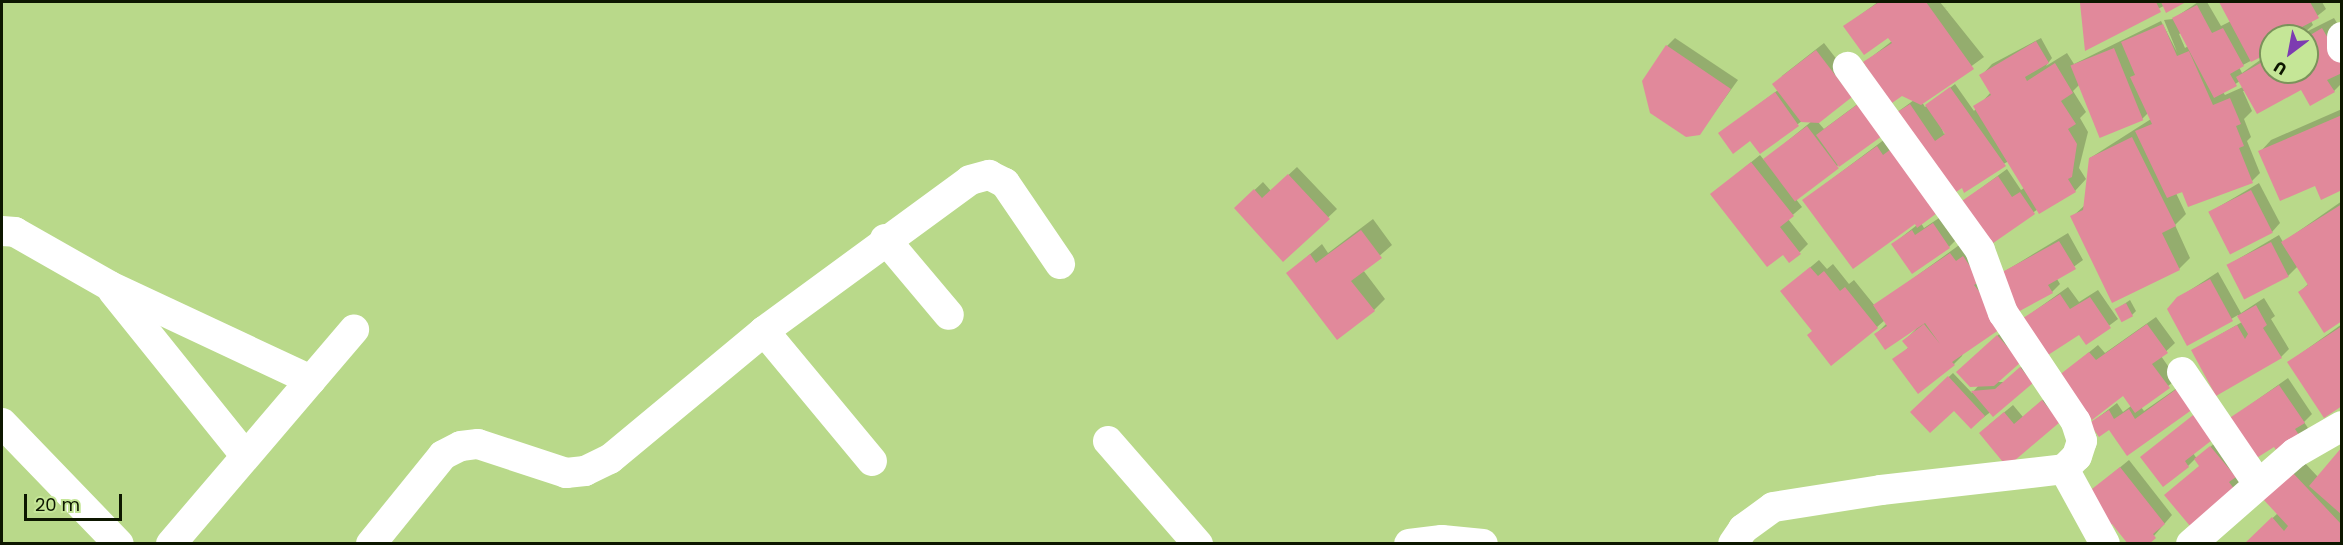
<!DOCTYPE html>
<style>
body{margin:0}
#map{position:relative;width:2343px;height:545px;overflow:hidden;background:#b9d98a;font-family:Poppins,sans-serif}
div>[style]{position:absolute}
.shadow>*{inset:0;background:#0003}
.building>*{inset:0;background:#e1899b;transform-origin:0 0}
.minor>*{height:30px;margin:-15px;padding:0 15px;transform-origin:15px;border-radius:15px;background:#fff}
span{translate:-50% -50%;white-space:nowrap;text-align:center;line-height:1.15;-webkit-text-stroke:4.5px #c5e697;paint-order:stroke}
.frame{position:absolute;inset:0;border:3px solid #0d1700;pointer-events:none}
.north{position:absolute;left:2259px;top:24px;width:60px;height:60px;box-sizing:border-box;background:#c5e697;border:2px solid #7b935b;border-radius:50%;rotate:212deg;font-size:16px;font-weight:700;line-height:24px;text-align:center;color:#0d1700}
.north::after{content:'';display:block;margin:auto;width:21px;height:27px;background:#7d3cb1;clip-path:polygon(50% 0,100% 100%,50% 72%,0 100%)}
.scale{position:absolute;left:24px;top:494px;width:98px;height:27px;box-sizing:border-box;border:3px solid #0d1700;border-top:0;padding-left:8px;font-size:18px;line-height:21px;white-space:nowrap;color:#0d1700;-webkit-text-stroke:4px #c5e697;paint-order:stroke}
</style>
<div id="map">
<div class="shadow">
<div style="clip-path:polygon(evenodd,1878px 2px,1940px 2px,1984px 57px,1922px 102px,1925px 107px,1955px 84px,1974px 111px,1991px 92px,1981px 76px,1992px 64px,2041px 38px,2052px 58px,2046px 66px,2067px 53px,2074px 64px,2161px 21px,2177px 52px,2164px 20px,2173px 19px,2198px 2px,2207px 2px,2221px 26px,2231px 21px,2222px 2px,2322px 2px,2326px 9px,2311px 21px,2313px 25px,2304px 33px,2334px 18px,2342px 31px,2342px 83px,2334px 91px,2302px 88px,2243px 91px,2252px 111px,2244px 119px,2251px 137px,2247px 141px,2260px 173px,2252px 181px,2176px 193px,2186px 214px,2175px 225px,2190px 258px,2179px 269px,2072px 217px,2085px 205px,2090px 158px,2151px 119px,2148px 113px,2142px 119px,2080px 84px,2073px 91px,2086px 112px,2080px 118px,2088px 132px,2079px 168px,2086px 179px,2075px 191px,2038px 209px,1986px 246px,1958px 205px,2007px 169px,2021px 190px,2024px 188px,2009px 161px,1962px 186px,1921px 223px,1924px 228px,1942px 216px,1957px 239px,1949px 247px,1893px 244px,1917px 225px,1915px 222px,1804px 200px,1889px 136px,1896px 121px,1795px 198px,1802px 207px,1788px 219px,1808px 244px,1800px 252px,1783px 253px,1712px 194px,1760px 155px,1764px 160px,1812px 121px,1802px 121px,1760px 152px,1751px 139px,1720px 133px,1778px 90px,1782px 76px,1824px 43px,1859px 88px,1818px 122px,1824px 129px,1867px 97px,1865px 62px,1892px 41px,1888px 36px,1845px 26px,1878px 2px,2181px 33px,2188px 46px,2185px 48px,2179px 34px,2181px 33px,1878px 2px,2271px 36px,2307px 36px,2307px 72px,2271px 72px,2271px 36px,1878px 2px,2262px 55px,2263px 58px,2242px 73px,2239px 67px,2262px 55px,1878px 2px,2240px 81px,2243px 87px,2225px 95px,2223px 92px,2240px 81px,1878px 2px,1902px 94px,1914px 100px,1892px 116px,1885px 106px,1902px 94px,1878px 2px,1938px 120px,1960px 121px,1944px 134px,1938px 120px)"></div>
<div style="clip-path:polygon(2084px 2px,2183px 2px,2168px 11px,2167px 4px,2087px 49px)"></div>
<div style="clip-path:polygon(1675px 38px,1738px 80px,1699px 134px,1667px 46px)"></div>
<div style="clip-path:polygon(2342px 109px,2342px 189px,2316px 184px,2260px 152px,2271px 140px)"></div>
<div style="clip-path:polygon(1297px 167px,1337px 209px,1283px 260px,1244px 200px,1263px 182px,1271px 191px)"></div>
<div style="clip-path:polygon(2259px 183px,2280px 223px,2272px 232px,2210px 212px)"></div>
<div style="clip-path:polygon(2342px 201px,2342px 320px,2300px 292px,2309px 283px,2298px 266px,2288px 276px,2228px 265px,2279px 235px,2283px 242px)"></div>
<div style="clip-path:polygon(1373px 219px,1392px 245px,1363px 270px,1385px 299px,1374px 310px,1288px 273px,1322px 244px,1328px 253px)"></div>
<div style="clip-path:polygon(2068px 233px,2083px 260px,2057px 279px,2060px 284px,2052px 292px,1997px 276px)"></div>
<div style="clip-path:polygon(1962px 243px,1990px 269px,1962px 356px,1954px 364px,1894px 360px,1909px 347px,1904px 341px,1916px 329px,1876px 334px,1887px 323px,1885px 320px,1877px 327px,1814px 330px,1782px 291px,1819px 260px,1827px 269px,1833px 264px,1849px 284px,1854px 280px,1875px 306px)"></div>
<div style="clip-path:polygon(2218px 272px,2241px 313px,2264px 298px,2275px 316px,2271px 319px,2289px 349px,2281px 357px,2193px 350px,2242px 322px,2238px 315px,2188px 344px,2178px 298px)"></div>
<div style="clip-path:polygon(2068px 287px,2079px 302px,2098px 290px,2118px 319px,2086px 343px,2079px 333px,2022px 320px)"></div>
<div style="clip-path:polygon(2130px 300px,2136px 311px,2132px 315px,2117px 309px)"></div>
<div style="clip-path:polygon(2156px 317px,2175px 343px,2161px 356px,2177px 379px,2141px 407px,2144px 411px,2187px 381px,2200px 400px,2110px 428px,2091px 423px,2117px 403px,2123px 412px,2131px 406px,2123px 394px,2060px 376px,2098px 345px,2105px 353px)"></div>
<div style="clip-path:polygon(2342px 324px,2342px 404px,2289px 362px)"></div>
<div style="clip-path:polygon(2006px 328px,2028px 353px,1996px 382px,2004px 382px,2029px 360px,2040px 374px,1971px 427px,1954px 409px,1912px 412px,1953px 373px,1972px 393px,1979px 385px,1966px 364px)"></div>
<div style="clip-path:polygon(2288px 378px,2312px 414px,2304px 422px,2308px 428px,2300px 436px,2275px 445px,2230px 419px)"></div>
<div style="clip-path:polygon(2051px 393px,2067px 412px,2007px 464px,1989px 425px,2013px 405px,2023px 417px)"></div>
<div style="clip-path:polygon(2219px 439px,2242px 480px,2234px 489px,2196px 458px,2188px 466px,2142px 457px,2193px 453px,2197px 459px)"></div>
<div style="clip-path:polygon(2342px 450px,2342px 544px,2245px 544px,2278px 513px,2265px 499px,2304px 462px,2318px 477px)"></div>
<div style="clip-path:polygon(2129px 460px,2172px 515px,2147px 544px,2112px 521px,2085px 496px)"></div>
</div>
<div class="building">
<div style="clip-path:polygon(1879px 2px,1926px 2px,1974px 69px,1921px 105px,1902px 96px,1882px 110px,1874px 78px,1863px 62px,1892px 43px,1888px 38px,1864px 55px,1843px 26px)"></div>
<div style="clip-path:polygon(2083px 2px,2156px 2px,2161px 12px,2085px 51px,2080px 3px)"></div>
<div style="clip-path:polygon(2161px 2px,2186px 2px,2166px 13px)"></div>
<div style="clip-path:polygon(2219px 2px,2310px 2px,2319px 18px,2302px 27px,2305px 34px,2302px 36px,2271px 36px,2271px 52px,2251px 62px)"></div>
<div style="clip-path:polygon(2197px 5px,2212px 33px,2223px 28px,2244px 66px,2230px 74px,2237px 86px,2214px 98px,2172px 18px)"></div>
<div style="clip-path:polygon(2163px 24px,2177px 56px,2189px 51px,2213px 105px,2230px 98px,2241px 124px,2236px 126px,2244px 146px,2239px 148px,2253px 183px,2188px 207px,2182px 192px,2167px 198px,2135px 131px,2152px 124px,2130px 77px,2135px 75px,2121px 42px)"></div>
<div style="clip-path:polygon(2322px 28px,2342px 62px,2342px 73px,2327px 80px,2335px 92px,2310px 106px,2301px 90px,2257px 114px,2236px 77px,2271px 57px,2271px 72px,2307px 72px,2307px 37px)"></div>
<div style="clip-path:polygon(2036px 41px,2049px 63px,2025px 77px,2027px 81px,2055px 63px,2073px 93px,2061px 101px,2076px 124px,2068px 129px,2077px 144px,2072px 177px,2068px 179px,2076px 192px,2039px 214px,1973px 106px,1991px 95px,1979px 75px)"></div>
<div style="clip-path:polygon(1666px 45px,1731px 89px,1700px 135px,1686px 137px,1650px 113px,1642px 81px)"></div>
<div style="left:2114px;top:48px;width:78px;height:47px;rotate:68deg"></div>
<div style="clip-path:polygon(1816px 50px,1852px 97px,1819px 123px,1801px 122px,1772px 84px)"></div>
<div style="clip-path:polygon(1950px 87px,2006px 166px,1964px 193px,1962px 188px,1950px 196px,1891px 116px,1910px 104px,1935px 141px,1945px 134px,1925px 105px)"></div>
<div style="clip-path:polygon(1775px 92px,1799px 126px,1760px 154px,1750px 141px,1733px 154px,1718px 133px)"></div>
<div style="clip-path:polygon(1858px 104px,1889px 131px,1839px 167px,1816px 135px)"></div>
<div style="clip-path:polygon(2342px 115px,2342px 190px,2321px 200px,2315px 186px,2280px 201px,2258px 151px)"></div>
<div style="left:1807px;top:126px;width:53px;height:55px;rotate:53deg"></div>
<div style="clip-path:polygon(2132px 137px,2176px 226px,2162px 233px,2180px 270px,2112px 303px,2070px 216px,2083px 210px,2089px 158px)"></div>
<div style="clip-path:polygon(1877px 146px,1883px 155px,1891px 149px,1941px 210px,1917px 228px,1915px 224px,1853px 269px,1802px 200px)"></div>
<div style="clip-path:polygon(1751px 162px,1794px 216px,1780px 227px,1801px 254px,1789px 263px,1783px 255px,1767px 267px,1710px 194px)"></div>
<div style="clip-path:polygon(1288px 174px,1330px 219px,1283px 262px,1234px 208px,1254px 189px,1262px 198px)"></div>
<div style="clip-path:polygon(1998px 176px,2012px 197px,2020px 192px,2035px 214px,1986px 248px,1956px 205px)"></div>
<div style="left:2251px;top:190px;width:48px;height:48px;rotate:63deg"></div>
<div style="clip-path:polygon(2342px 204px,2342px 321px,2324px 333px,2298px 292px,2308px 285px,2281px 242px)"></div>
<div style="clip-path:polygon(1933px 223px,1950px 248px,1912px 274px,1891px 244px,1912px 230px,1915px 235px)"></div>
<div style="clip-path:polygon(1361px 230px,1382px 258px,1351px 281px,1375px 311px,1337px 340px,1286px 273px,1310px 254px,1316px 263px)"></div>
<div style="clip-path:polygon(2059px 241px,2076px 269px,2048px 285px,2053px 293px,2016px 313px,1995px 276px)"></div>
<div style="left:2271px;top:242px;width:39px;height:50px;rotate:63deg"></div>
<div style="clip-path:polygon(1950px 253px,1956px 261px,1963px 256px,1980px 281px,1974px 285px,2006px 325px,1952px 362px,1955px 365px,1918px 394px,1892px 359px,1908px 348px,1902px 341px,1924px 324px,1940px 344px,1925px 323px,1885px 350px,1874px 334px,1887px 326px,1873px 305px)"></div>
<div style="clip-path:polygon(1810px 267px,1818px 276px,1824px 271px,1840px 291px,1845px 287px,1878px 328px,1831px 366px,1807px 335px,1812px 331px,1780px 291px)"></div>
<div style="clip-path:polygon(2210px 279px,2233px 321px,2187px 346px,2167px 309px,2177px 297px)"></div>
<div style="clip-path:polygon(2060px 294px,2070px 309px,2090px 297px,2111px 328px,2086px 345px,2079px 335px,2045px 357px,2020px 320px)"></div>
<div style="left:2126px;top:303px;width:15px;height:13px;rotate:62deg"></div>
<div style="clip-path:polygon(2256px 305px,2267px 325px,2263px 328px,2282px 358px,2216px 396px,2191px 350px,2237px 325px,2245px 339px,2248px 334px,2237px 316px)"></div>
<div style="clip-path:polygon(2147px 324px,2168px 353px,2152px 364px,2170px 388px,2135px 413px,2123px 396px,2092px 420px,2058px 376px,2089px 352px,2096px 360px)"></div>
<div style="clip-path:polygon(2342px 326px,2342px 406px,2324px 418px,2287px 362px)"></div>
<div style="clip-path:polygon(1997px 335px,2021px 362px,1994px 386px,1970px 387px,1956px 372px)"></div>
<div style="clip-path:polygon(2020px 367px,2033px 383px,1993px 417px,1971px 391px,1995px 389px)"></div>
<div style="clip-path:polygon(1948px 376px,1985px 416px,1971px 429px,1954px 411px,1930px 433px,1910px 412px)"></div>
<div style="clip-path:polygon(2279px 385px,2305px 423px,2295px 429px,2301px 438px,2278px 453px,2274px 447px,2255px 459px,2228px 419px)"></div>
<div style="clip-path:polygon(2178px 388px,2193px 409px,2127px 456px,2109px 430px,2099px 437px,2089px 423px,2109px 410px,2114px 419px,2129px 409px,2135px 419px)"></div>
<div style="clip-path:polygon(2042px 400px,2060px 422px,2007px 467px,1979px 433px,2004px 412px,2014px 424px)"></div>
<div style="clip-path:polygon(2197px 412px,2216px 437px,2185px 461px,2189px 467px,2163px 487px,2140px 457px)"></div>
<div style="clip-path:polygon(2210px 446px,2236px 477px,2229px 482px,2235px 490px,2190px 526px,2164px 495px,2199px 466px,2194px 459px)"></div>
<div style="clip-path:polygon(2342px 447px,2342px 515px,2309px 486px)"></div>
<div style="clip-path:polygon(2120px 467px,2165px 524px,2153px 534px,2156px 538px,2149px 544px,2128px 544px,2112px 524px,2108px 527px,2083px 496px)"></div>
<div style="clip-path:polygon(2292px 472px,2342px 525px,2342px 544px,2244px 544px,2272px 517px,2284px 531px,2288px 526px,2263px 499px)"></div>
</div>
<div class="minor">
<div style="left:2342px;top:37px;width:11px;rotate:90deg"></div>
<div style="left:2px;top:231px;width:13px;rotate:4deg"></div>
<div style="left:15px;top:232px;width:109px;rotate:29.6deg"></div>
<div style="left:110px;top:286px;width:222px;rotate:25.1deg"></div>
<div style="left:885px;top:239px;width:99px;rotate:49.9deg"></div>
<div style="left:113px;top:291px;width:211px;rotate:51.2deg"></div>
<div style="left:764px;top:331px;width:169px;rotate:50.3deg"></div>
<div style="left:2182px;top:372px;width:135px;rotate:55.8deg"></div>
<div style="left:2px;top:423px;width:168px;rotate:46deg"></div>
<div style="left:1108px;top:441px;width:137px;rotate:48.9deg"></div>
<div style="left:2064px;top:469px;width:85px;rotate:61.3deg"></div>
<div style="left:171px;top:544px;width:282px;rotate:-49.5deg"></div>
<div style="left:371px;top:544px;width:114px;rotate:-51deg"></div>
<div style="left:443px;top:455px;width:20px;rotate:-27deg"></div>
<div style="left:461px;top:446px;width:17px;rotate:-7deg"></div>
<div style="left:478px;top:444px;width:93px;rotate:18.2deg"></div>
<div style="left:566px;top:473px;width:19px;rotate:-6deg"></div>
<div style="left:585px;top:471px;width:28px;rotate:-26deg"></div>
<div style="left:610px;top:459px;width:200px;rotate:-39.7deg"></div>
<div style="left:764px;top:331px;width:255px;rotate:-36.2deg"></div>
<div style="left:970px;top:180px;width:20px;rotate:-15deg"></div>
<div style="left:989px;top:175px;width:18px;rotate:27deg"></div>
<div style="left:1005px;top:183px;width:98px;rotate:55.8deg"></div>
<div style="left:1409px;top:544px;width:33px;rotate:-7deg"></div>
<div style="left:1442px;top:540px;width:41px;rotate:5.6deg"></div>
<div style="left:1733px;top:544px;width:18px;rotate:-56deg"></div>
<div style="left:1743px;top:529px;width:37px;rotate:-36deg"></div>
<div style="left:1773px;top:507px;width:109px;rotate:-8.9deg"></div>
<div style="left:1881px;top:490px;width:184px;rotate:-6.5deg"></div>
<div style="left:2064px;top:469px;width:18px;rotate:-45deg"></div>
<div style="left:2077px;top:456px;width:16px;rotate:-72deg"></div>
<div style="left:2082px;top:441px;width:20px;rotate:-108deg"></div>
<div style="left:2076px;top:422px;width:131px;rotate:-123.8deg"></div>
<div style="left:2003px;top:313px;width:67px;rotate:-110.1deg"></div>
<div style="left:1980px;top:250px;width:226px;rotate:-125.8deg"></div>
<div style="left:2191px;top:544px;width:138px;rotate:-41.2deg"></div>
<div style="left:2295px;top:453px;width:54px;rotate:-29.9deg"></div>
</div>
<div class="frame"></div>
<div class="north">U</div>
<div class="scale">20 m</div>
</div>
